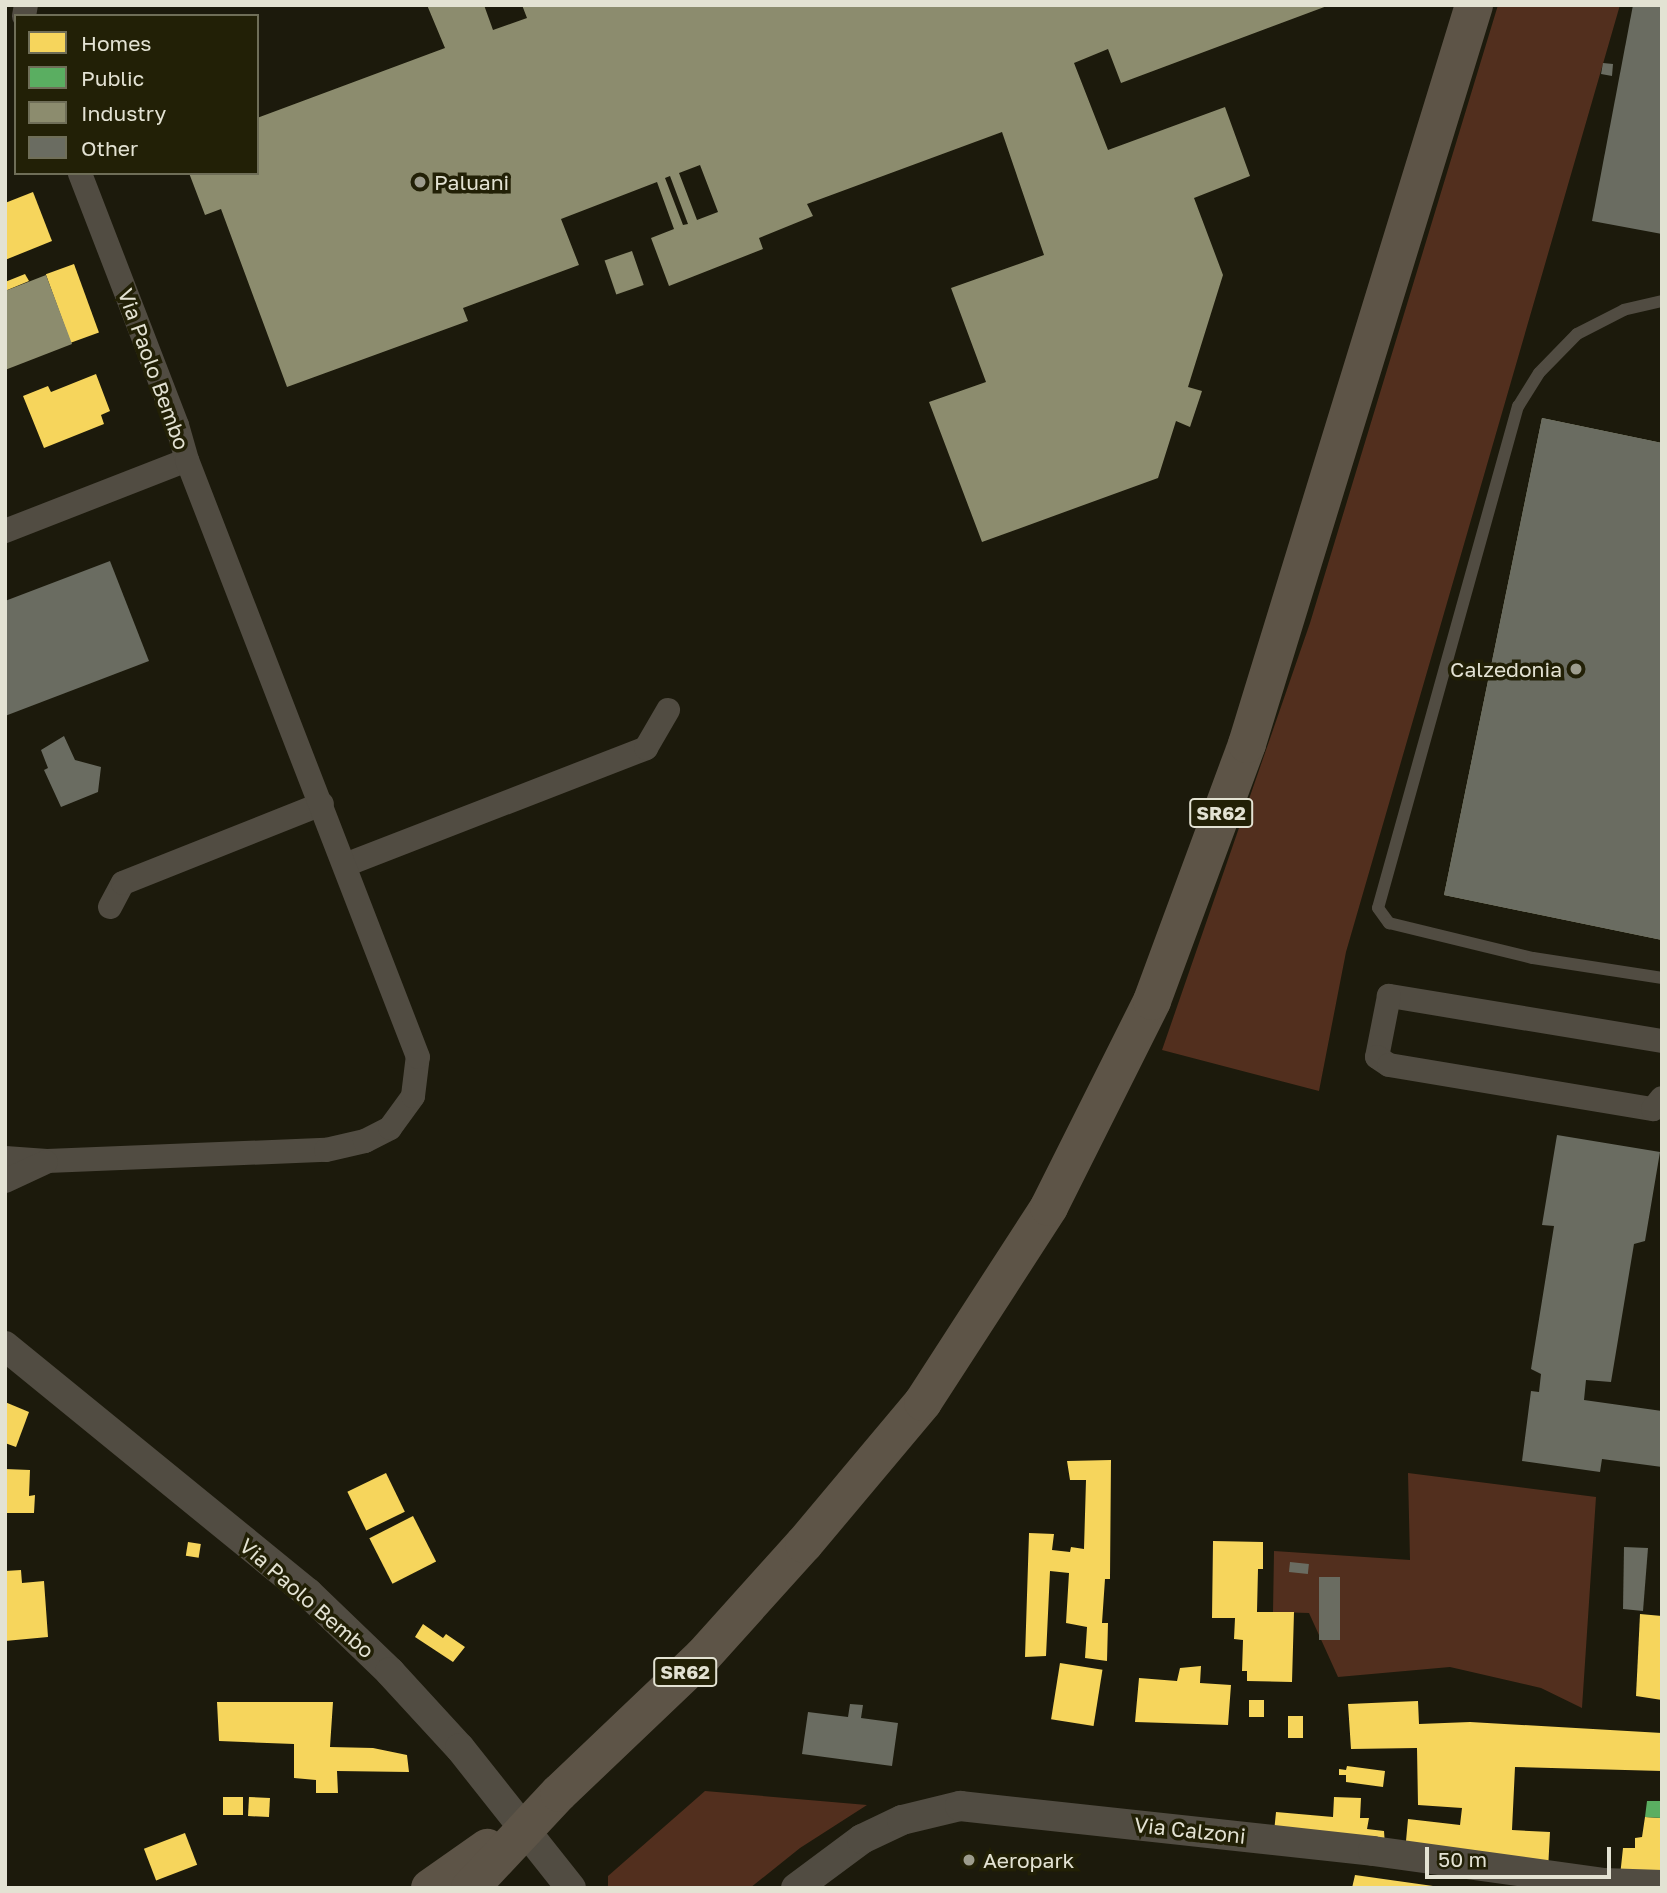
<!DOCTYPE html>
<style>
body{margin:0}
#map{position:relative;width:1667px;height:1893px;overflow:hidden;background:#1c1a0c;font-family:"Golos Text",sans-serif}
div>[style]{position:absolute}
.green>*{inset:0;background:#522f1e}
.homes>*{inset:0;background:#f6d55c;transform-origin:0 0}
.public>*{inset:0;background:#5aae61}
.industry>*{inset:0;background:#8c8c6e;transform-origin:0 0}
.building>*{inset:0;background:#6a6c61;transform-origin:0 0}
.service>*{height:12px;margin:-6px;padding:0 6px;transform-origin:6px;border-radius:6px;background:#514c42}
.minor>*{height:24px;margin:-12px;padding:0 12px;transform-origin:12px;border-radius:12px;background:#514c42}
.tertiary>*{height:30px;margin:-15px;padding:0 15px;transform-origin:15px;border-radius:15px;background:#514c42}
.trunk>*{height:38px;margin:-19px;padding:0 19px;transform-origin:19px;border-radius:19px;background:#5d5447}
.dots>*{width:19px;height:19px;translate:-50% -50%;box-sizing:border-box;border:4px solid #222006;border-radius:50%}
span{translate:-50% -50%;white-space:nowrap;text-align:center;line-height:1.15;-webkit-text-stroke:7px #222006;paint-order:stroke}
.shield-label span{padding:2px 5px;background:#222006;border:2px solid;border-radius:5px;-webkit-text-stroke-width:0}
.shield-label{font-size:19px;color:#e3e2d3;font-weight:700}
.poi-label{font-size:21px;color:#e3e2d3}
.left{translate:0 -50%;text-align:left}
.right{translate:-100% -50%;text-align:right}
.street-label{font-size:21px;color:#e3e2d3}
.frame{position:absolute;inset:0;border:7px solid #e3e2d3;pointer-events:none}
.legend{position:absolute;left:14px;top:14px;width:245px;height:161px;box-sizing:border-box;background:#222006;border:2px solid #6f6e58;margin:0;padding:9px 12px;list-style:none;font-size:21px;color:#e3e2d3}
.legend li{display:flex;align-items:center;gap:14px;height:35px}
.legend b{width:35px;border:2px solid #6f6e58}
.scale{position:absolute;left:1425px;top:1847px;width:186px;height:32px;box-sizing:border-box;border:4px solid #e3e2d3;border-top:0;padding-left:9px;font-size:21px;line-height:24px;white-space:nowrap;color:#e3e2d3;-webkit-text-stroke:5px #222006;paint-order:stroke}
</style>
<div id="map">
<div class="green">
<div style="clip-path:polygon(1498px 5px,1620px 5px,1346px 952px,1319px 1091px,1162px 1050px,1310px 623px)"></div>
<div style="clip-path:polygon(1408px 1473px,1596px 1497px,1582px 1708px,1541px 1688px,1450px 1667px,1338px 1677px,1309px 1613px,1273px 1612px,1274px 1551px,1410px 1560px)"></div>
<div style="clip-path:polygon(705px 1791px,867px 1805px,800px 1848px,750px 1888px,608px 1888px,608px 1876px)"></div>
</div>
<div class="homes">
<div style="clip-path:polygon(33px 192px,52px 241px,5px 260px,5px 203px)"></div>
<div style="left:74px;top:264px;width:73px;height:30px;rotate:70deg"></div>
<div style="clip-path:polygon(25px 274px,29px 281px,5px 291px,5px 282px)"></div>
<div style="clip-path:polygon(96px 374px,110px 411px,101px 415px,104px 424px,44px 448px,23px 396px,48px 386px,51px 392px)"></div>
<div style="clip-path:polygon(5px 1402px,29px 1412px,16px 1447px,5px 1443px)"></div>
<div style="clip-path:polygon(1111px 1460px,1110px 1579px,1105px 1579px,1102px 1623px,1108px 1623px,1107px 1661px,1085px 1658px,1087px 1627px,1066px 1623px,1069px 1573px,1050px 1571px,1046px 1656px,1025px 1657px,1029px 1533px,1054px 1534px,1052px 1550px,1070px 1552px,1071px 1547px,1084px 1549px,1086px 1480px,1070px 1480px,1067px 1461px)"></div>
<div style="clip-path:polygon(5px 1469px,30px 1470px,29px 1496px,35px 1495px,34px 1513px,5px 1513px)"></div>
<div style="left:386px;top:1473px;width:43px;height:43px;rotate:64deg"></div>
<div style="left:413px;top:1516px;width:51px;height:49px;rotate:63deg"></div>
<div style="clip-path:polygon(1213px 1541px,1263px 1542px,1263px 1569px,1258px 1569px,1257px 1612px,1294px 1612px,1292px 1682px,1247px 1681px,1247px 1671px,1242px 1671px,1243px 1640px,1234px 1639px,1235px 1618px,1212px 1618px)"></div>
<div style="left:188px;top:1542px;width:13px;height:14px;rotate:9deg"></div>
<div style="clip-path:polygon(21px 1570px,22px 1583px,44px 1581px,48px 1637px,5px 1641px,5px 1571px)"></div>
<div style="clip-path:polygon(1640px 1614px,1662px 1616px,1662px 1700px,1636px 1696px)"></div>
<div style="clip-path:polygon(423px 1624px,443px 1638px,446px 1634px,465px 1647px,453px 1662px,415px 1637px)"></div>
<div style="left:1060px;top:1663px;width:43px;height:57px;rotate:9deg"></div>
<div style="clip-path:polygon(1201px 1666px,1200px 1683px,1231px 1685px,1228px 1725px,1135px 1722px,1139px 1678px,1177px 1681px,1180px 1668px)"></div>
<div style="left:1249px;top:1700px;width:15px;height:17px"></div>
<div style="clip-path:polygon(1418px 1701px,1419px 1724px,1470px 1722px,1662px 1733px,1662px 1771px,1515px 1767px,1512px 1830px,1550px 1832px,1548px 1870px,1405px 1852px,1408px 1819px,1460px 1825px,1462px 1808px,1418px 1805px,1417px 1748px,1351px 1749px,1348px 1704px)"></div>
<div style="clip-path:polygon(217px 1702px,333px 1702px,330px 1747px,373px 1748px,407px 1755px,409px 1772px,337px 1771px,338px 1793px,316px 1793px,316px 1780px,294px 1778px,294px 1744px,219px 1741px)"></div>
<div style="left:1288px;top:1716px;width:15px;height:22px"></div>
<div style="clip-path:polygon(1347px 1766px,1385px 1771px,1383px 1787px,1346px 1782px,1346px 1775px,1339px 1775px,1339px 1769px,1346px 1770px)"></div>
<div style="left:223px;top:1797px;width:20px;height:18px"></div>
<div style="left:249px;top:1797px;width:21px;height:19px;rotate:3deg"></div>
<div style="clip-path:polygon(1334px 1797px,1361px 1798px,1360px 1818px,1369px 1818px,1367px 1829px,1384px 1831px,1385px 1845px,1274px 1832px,1276px 1812px,1333px 1817px)"></div>
<div style="clip-path:polygon(1645px 1817px,1662px 1818px,1662px 1880px,1620px 1876px,1623px 1848px,1635px 1848px,1635px 1838px,1642px 1837px)"></div>
<div style="left:185px;top:1833px;width:34px;height:44px;rotate:69deg"></div>
<div style="clip-path:polygon(1355px 1875px,1433px 1886px,1433px 1888px,1352px 1888px)"></div>
</div>
<div class="public">
<div style="clip-path:polygon(1647px 1801px,1662px 1801px,1662px 1818px,1645px 1817px)"></div>
</div>
<div class="industry">
<div style="clip-path:polygon(evenodd,427px 5px,484px 5px,493px 30px,527px 18px,522px 5px,1327px 6px,1121px 83px,1108px 49px,1074px 63px,1108px 150px,1225px 107px,1250px 176px,1194px 198px,1223px 275px,1188px 387px,1202px 391px,1190px 427px,1176px 421px,1158px 478px,982px 542px,929px 402px,986px 382px,951px 288px,1044px 255px,1002px 132px,807px 204px,813px 216px,759px 238px,763px 249px,669px 286px,651px 238px,674px 229px,657px 182px,561px 219px,579px 265px,463px 308px,468px 321px,287px 387px,221px 209px,205px 215px,189px 173px,257px 173px,257px 118px,445px 48px,427px 5px,700px 165px,718px 212px,697px 220px,679px 173px,700px 165px,427px 5px,670px 176px,688px 224px,683px 225px,665px 178px,670px 176px)"></div>
<div style="left:632px;top:251px;width:36px;height:29px;rotate:71deg"></div>
<div style="clip-path:polygon(46px 275px,72px 344px,5px 370px,5px 291px)"></div>
<div style="clip-path:polygon(1542px 418px,1662px 443px,1662px 940px,1444px 895px)"></div>
</div>
<div class="building">
<div style="clip-path:polygon(1633px 5px,1662px 5px,1662px 234px,1592px 221px)"></div>
<div style="clip-path:polygon(1603px 63px,1613px 64px,1612px 76px,1601px 74px)"></div>
<div style="clip-path:polygon(1542px 418px,1662px 443px,1662px 940px,1444px 895px)"></div>
<div style="clip-path:polygon(110px 561px,149px 661px,5px 716px,5px 601px)"></div>
<div style="clip-path:polygon(64px 736px,75px 760px,101px 767px,98px 792px,61px 807px,44px 770px,48px 768px,41px 750px)"></div>
<div style="clip-path:polygon(1557px 1135px,1660px 1152px,1645px 1241px,1634px 1244px,1611px 1382px,1586px 1380px,1584px 1400px,1662px 1411px,1662px 1467px,1602px 1459px,1600px 1472px,1522px 1461px,1531px 1391px,1539px 1392px,1541px 1374px,1531px 1369px,1554px 1226px,1542px 1225px)"></div>
<div style="clip-path:polygon(1624px 1547px,1648px 1548px,1643px 1611px,1623px 1609px)"></div>
<div style="left:1290px;top:1562px;width:19px;height:10px;rotate:6deg"></div>
<div style="left:1319px;top:1577px;width:21px;height:63px"></div>
<div style="clip-path:polygon(850px 1704px,863px 1705px,861px 1718px,898px 1723px,892px 1766px,802px 1754px,808px 1712px,848px 1717px)"></div>
</div>
<div class="service">
<div style="left:1662px;top:301px;width:39px;rotate:167deg"></div>
<div style="left:1624px;top:310px;width:53px;rotate:152.9deg"></div>
<div style="left:1577px;top:334px;width:54px;rotate:134.3deg"></div>
<div style="left:1539px;top:373px;width:39px;rotate:122deg"></div>
<div style="left:1518px;top:406px;width:521px;rotate:105.58deg"></div>
<div style="left:1378px;top:908px;width:19px;rotate:54deg"></div>
<div style="left:1389px;top:923px;width:148px;rotate:13.7deg"></div>
<div style="left:1533px;top:958px;width:131px;rotate:8.8deg"></div>
</div>
<div class="minor">
<div style="left:24px;top:16px;width:11px;rotate:-80deg"></div>
<div style="left:5px;top:531px;width:195px;rotate:-21.3deg"></div>
<div style="left:187px;top:460px;width:36px;rotate:-106deg"></div>
<div style="left:177px;top:425px;width:270px;rotate:-111.1deg"></div>
<div style="left:345px;top:865px;width:323px;rotate:-21.2deg"></div>
<div style="left:646px;top:748px;width:44px;rotate:-59.9deg"></div>
<div style="left:110px;top:907px;width:27px;rotate:-62deg"></div>
<div style="left:123px;top:883px;width:214px;rotate:-21.7deg"></div>
<div style="left:1662px;top:1041px;width:277px;rotate:-170.6deg"></div>
<div style="left:1389px;top:996px;width:62px;rotate:101.1deg"></div>
<div style="left:1377px;top:1057px;width:14px;rotate:34deg"></div>
<div style="left:1389px;top:1065px;width:268px;rotate:9.5deg"></div>
<div style="left:1653px;top:1109px;width:14px;rotate:-51deg"></div>
<div style="left:5px;top:1158px;width:42px;rotate:4.1deg"></div>
<div style="left:47px;top:1161px;width:279px;rotate:-2.3deg"></div>
<div style="left:326px;top:1150px;width:40px;rotate:-13deg"></div>
<div style="left:365px;top:1141px;width:28px;rotate:-27deg"></div>
<div style="left:390px;top:1128px;width:39px;rotate:-54deg"></div>
<div style="left:413px;top:1096px;width:39px;rotate:-83deg"></div>
<div style="left:418px;top:1057px;width:640px;rotate:-111.15deg"></div>
<div style="left:5px;top:1181px;width:45px;rotate:-24.9deg"></div>
</div>
<div class="tertiary">
<div style="left:5px;top:1346px;width:391px;rotate:39.2deg"></div>
<div style="left:308px;top:1593px;width:114px;rotate:43.9deg"></div>
<div style="left:390px;top:1672px;width:103px;rotate:47.4deg"></div>
<div style="left:460px;top:1748px;width:179px;rotate:51.6deg"></div>
<div style="left:796px;top:1888px;width:82px;rotate:-36.6deg"></div>
<div style="left:862px;top:1839px;width:44px;rotate:-25.4deg"></div>
<div style="left:902px;top:1820px;width:60px;rotate:-13.6deg"></div>
<div style="left:960px;top:1806px;width:415px;rotate:6.2deg"></div>
<div style="left:1373px;top:1851px;width:232px;rotate:7.9deg"></div>
<div style="left:1603px;top:1883px;width:59px;rotate:1.9deg"></div>
</div>
<div class="trunk">
<div style="left:430px;top:1888px;width:70px;rotate:-35.1deg"></div>
<div style="left:470px;top:1888px;width:130px;rotate:-46.9deg"></div>
<div style="left:559px;top:1793px;width:199px;rotate:-43.6deg"></div>
<div style="left:703px;top:1656px;width:151px;rotate:-48deg"></div>
<div style="left:804px;top:1544px;width:185px;rotate:-50deg"></div>
<div style="left:923px;top:1402px;width:232px;rotate:-57.1deg"></div>
<div style="left:1049px;top:1207px;width:230px;rotate:-63.4deg"></div>
<div style="left:1152px;top:1001px;width:274px;rotate:-69.7deg"></div>
<div style="left:1247px;top:744px;width:773px;rotate:-72.92deg"></div>
</div>
<div class="dots">
<div style="left:420px;top:182px;background:#9d9c8d"></div>
<div style="left:1576px;top:669px;background:#9d9c8d"></div>
<div style="left:969px;top:1860px;background:#9d9c8d"></div>
</div>
<div class="shield-label">
<span style="left:1221px;top:813px">SR62</span>
<span style="left:685px;top:1672px">SR62</span>
</div>
<div class="poi-label">
<span class="left" style="left:434px;top:182px">Paluani</span>
<span class="right" style="left:1562px;top:669px">Calzedonia</span>
<span class="left" style="left:983px;top:1860px">Aeropark</span>
</div>
<div class="street-label">
<span style="left:154px;top:369px;rotate:70deg">Via Paolo Bembo</span>
<span style="left:307px;top:1598px;rotate:41deg">Via Paolo Bembo</span>
<span style="left:1190px;top:1830px;rotate:6deg">Via Calzoni</span>
</div>
<div class="frame"></div>
<ul class="legend">
<li><b style="height:19px;background:#f6d55c"></b>Homes</li>
<li><b style="height:19px;background:#5aae61"></b>Public</li>
<li><b style="height:19px;background:#8c8c6e"></b>Industry</li>
<li><b style="height:19px;background:#6a6c61"></b>Other</li>
</ul>
<div class="scale">50 m</div>
</div>
